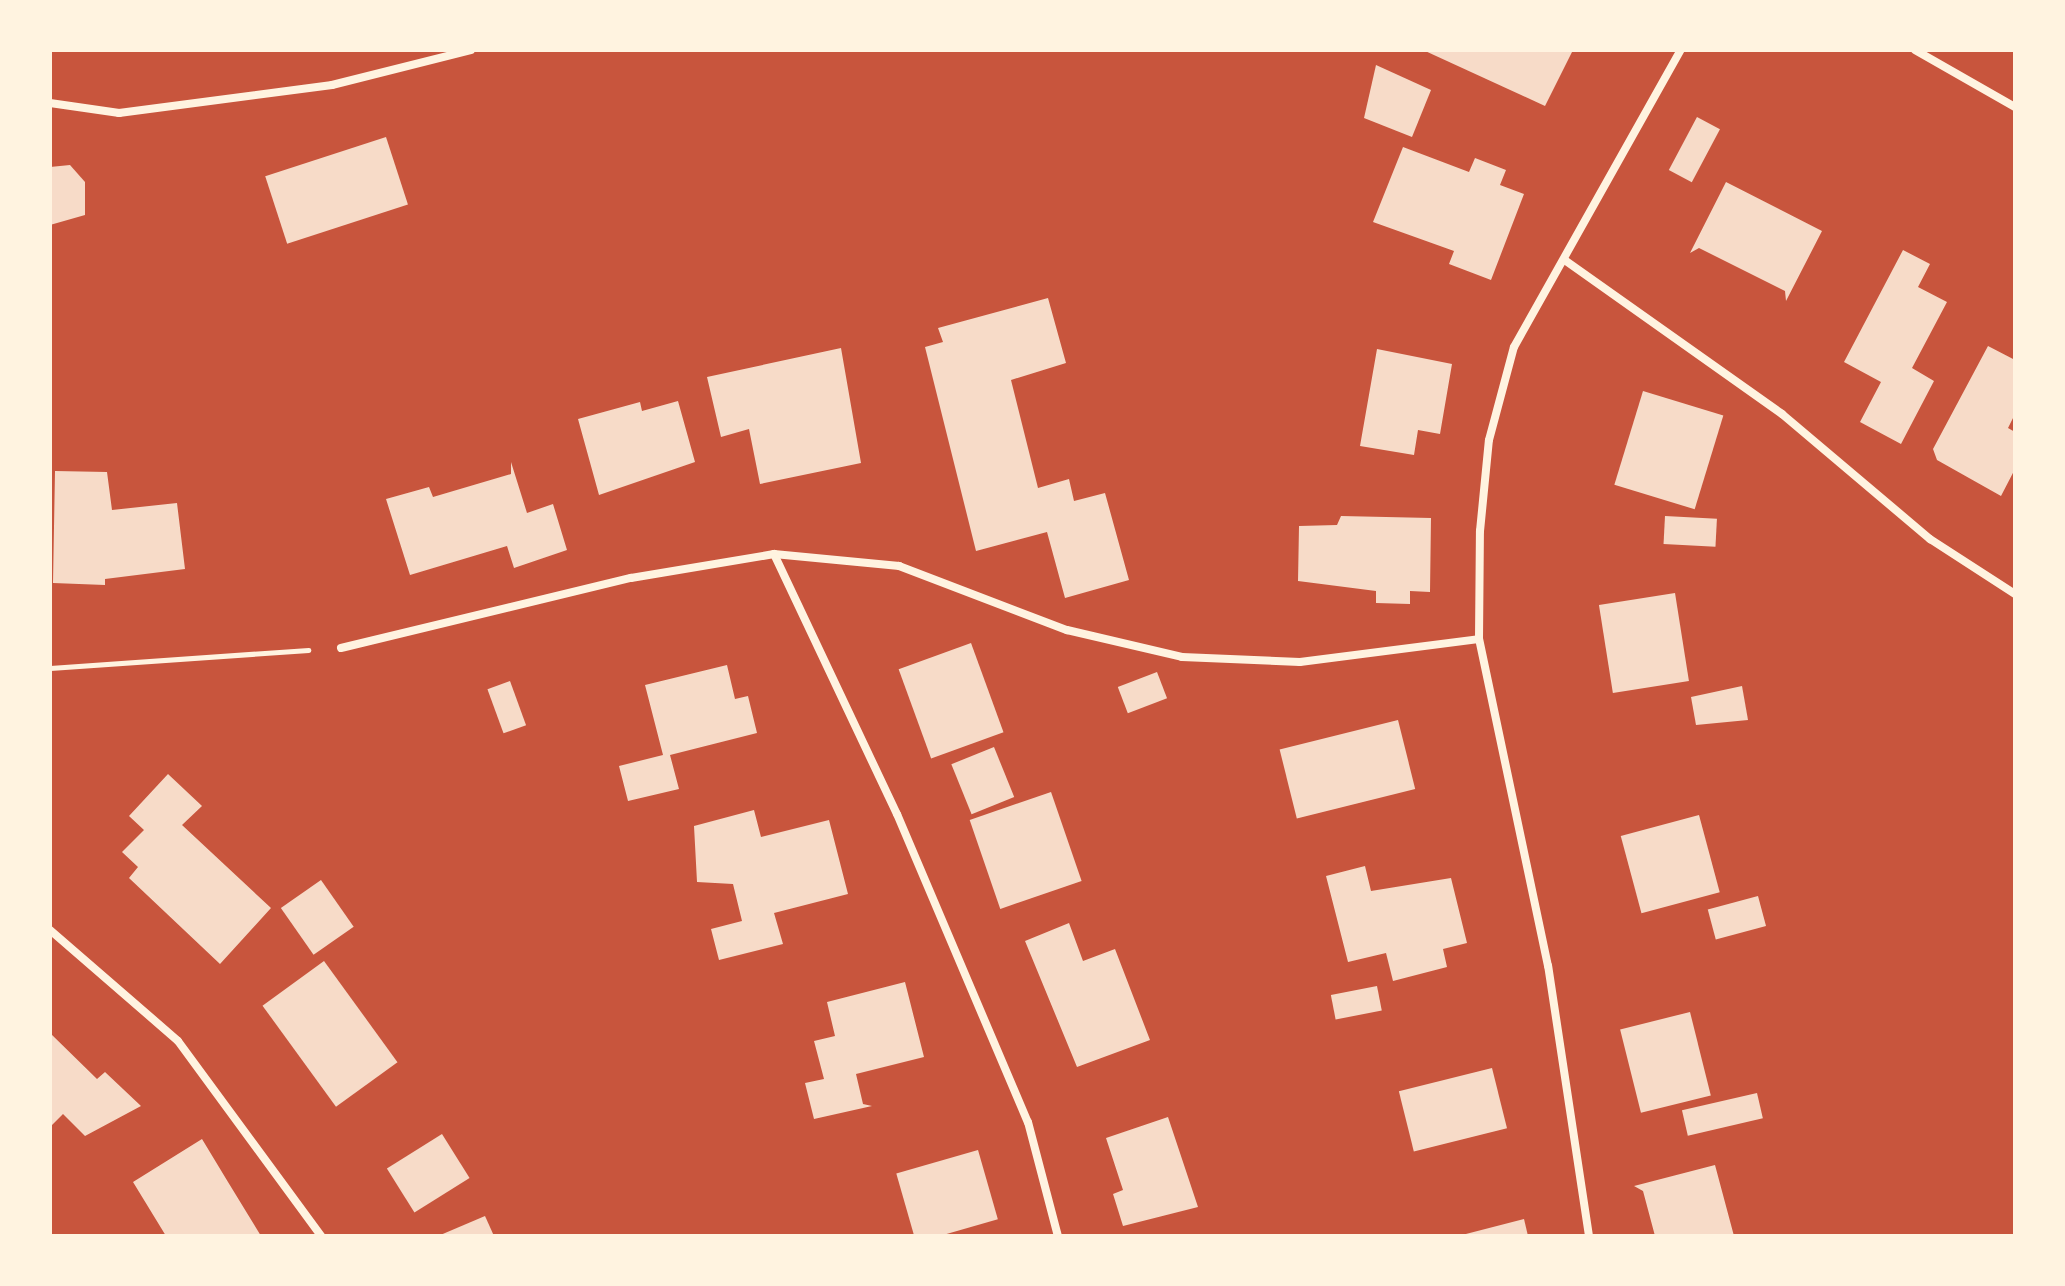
<!DOCTYPE html>
<style>
body{margin:0}
#map{position:relative;width:2065px;height:1286px;overflow:hidden;background:#c8553d;font-family:Georgia,serif}
div>[style]{position:absolute}
.building>*{inset:0;background:#f7dbc8;transform-origin:0 0}
.path>*{height:5px;margin:-2.5px;padding:0 2.5px;transform-origin:2.5px;border-radius:2.5px;background:#fff3e0}
.minor>*{height:8px;margin:-4px;padding:0 4px;transform-origin:4px;border-radius:4px;background:#fff3e0}
span{translate:-50% -50%;white-space:nowrap;text-align:center;line-height:1.15;-webkit-text-stroke:6px #fff3e0;paint-order:stroke}
.frame{position:absolute;inset:0;border:52px solid #fff3e0;pointer-events:none}
</style>
<div id="map">
<div class="building">
<div style="clip-path:polygon(1423px 50px,1573px 50px,1545px 106px)"></div>
<div style="clip-path:polygon(1376px 65px,1431px 90px,1412px 137px,1364px 118px)"></div>
<div style="left:1697px;top:117px;width:26px;height:60px;rotate:28deg"></div>
<div style="left:386px;top:137px;width:71px;height:127px;rotate:72deg"></div>
<div style="clip-path:polygon(1403px 147px,1469px 172px,1475px 158px,1506px 170px,1500px 185px,1524px 194px,1491px 280px,1449px 264px,1454px 251px,1373px 222px)"></div>
<div style="clip-path:polygon(70px 165px,85px 182px,85px 215px,50px 225px,50px 167px)"></div>
<div style="clip-path:polygon(1726px 182px,1822px 231px,1786px 301px,1785px 291px,1699px 248px,1690px 253px)"></div>
<div style="clip-path:polygon(1903px 250px,1930px 264px,1918px 287px,1947px 302px,1912px 368px,1934px 381px,1901px 444px,1860px 422px,1881px 382px,1844px 362px)"></div>
<div style="clip-path:polygon(1048px 298px,1066px 363px,1011px 380px,1038px 488px,1069px 479px,1074px 501px,1105px 493px,1129px 580px,1065px 598px,1047px 532px,976px 551px,925px 347px,943px 342px,938px 328px)"></div>
<div style="clip-path:polygon(1988px 346px,2015px 360px,2015px 414px,2008px 428px,2015px 432px,2015px 469px,2001px 496px,1937px 460px,1933px 449px)"></div>
<div style="clip-path:polygon(841px 348px,861px 463px,760px 484px,749px 429px,721px 437px,707px 377px)"></div>
<div style="clip-path:polygon(1377px 349px,1452px 364px,1440px 434px,1418px 430px,1414px 455px,1360px 446px)"></div>
<div style="left:1643px;top:391px;width:84px;height:98px;rotate:17deg"></div>
<div style="clip-path:polygon(678px 401px,695px 462px,599px 495px,578px 419px,640px 402px,642px 411px)"></div>
<div style="clip-path:polygon(511px 462px,527px 513px,553px 504px,567px 550px,514px 568px,507px 546px,410px 575px,386px 499px,429px 487px,433px 497px,511px 474px)"></div>
<div style="clip-path:polygon(55px 471px,107px 472px,112px 510px,177px 503px,185px 569px,105px 579px,105px 585px,53px 583px)"></div>
<div style="clip-path:polygon(1341px 516px,1431px 518px,1430px 592px,1410px 591px,1410px 604px,1376px 603px,1376px 591px,1298px 581px,1299px 526px,1337px 525px)"></div>
<div style="left:1665px;top:516px;width:52px;height:28px;rotate:3deg"></div>
<div style="left:1675px;top:593px;width:89px;height:77px;rotate:81deg"></div>
<div style="left:971px;top:643px;width:95px;height:77px;rotate:70deg"></div>
<div style="clip-path:polygon(727px 665px,735px 699px,748px 696px,757px 733px,670px 755px,679px 789px,628px 801px,619px 766px,663px 755px,645px 685px)"></div>
<div style="left:1157px;top:672px;width:28px;height:42px;rotate:69deg"></div>
<div style="left:510px;top:681px;width:47px;height:24px;rotate:70deg"></div>
<div style="clip-path:polygon(1742px 686px,1748px 720px,1696px 725px,1691px 697px)"></div>
<div style="left:1398px;top:720px;width:71px;height:122px;rotate:76deg"></div>
<div style="left:994px;top:747px;width:54px;height:46px;rotate:68deg"></div>
<div style="clip-path:polygon(168px 774px,202px 806px,182px 825px,271px 908px,220px 964px,129px 878px,138px 867px,122px 852px,144px 830px,129px 816px)"></div>
<div style="left:1051px;top:792px;width:94px;height:86px;rotate:71deg"></div>
<div style="clip-path:polygon(754px 810px,761px 837px,829px 820px,848px 894px,774px 913px,783px 944px,719px 960px,711px 929px,742px 921px,733px 884px,697px 882px,694px 826px)"></div>
<div style="left:1699px;top:815px;width:80px;height:81px;rotate:75deg"></div>
<div style="clip-path:polygon(1365px 866px,1371px 891px,1451px 878px,1467px 943px,1443px 949px,1447px 967px,1393px 981px,1386px 953px,1348px 962px,1326px 876px)"></div>
<div style="left:321px;top:880px;width:57px;height:49px;rotate:55deg"></div>
<div style="left:1758px;top:896px;width:31px;height:52px;rotate:75deg"></div>
<div style="clip-path:polygon(1069px 923px,1083px 961px,1115px 949px,1150px 1040px,1077px 1067px,1025px 941px)"></div>
<div style="left:324px;top:961px;width:125px;height:76px;rotate:54deg"></div>
<div style="clip-path:polygon(905px 982px,924px 1057px,856px 1074px,863px 1104px,872px 1106px,814px 1119px,805px 1083px,824px 1079px,814px 1041px,835px 1036px,827px 1002px)"></div>
<div style="left:1377px;top:986px;width:25px;height:47px;rotate:79deg"></div>
<div style="left:1690px;top:1012px;width:86px;height:72px;rotate:76deg"></div>
<div style="clip-path:polygon(50px 1033px,97px 1079px,105px 1072px,141px 1106px,85px 1136px,63px 1114px,50px 1127px)"></div>
<div style="left:1492px;top:1068px;width:62px;height:96px;rotate:76deg"></div>
<div style="left:1757px;top:1093px;width:26px;height:77px;rotate:77deg"></div>
<div style="clip-path:polygon(1168px 1117px,1198px 1207px,1123px 1226px,1113px 1194px,1123px 1190px,1106px 1138px)"></div>
<div style="left:442px;top:1134px;width:52px;height:65px;rotate:58deg"></div>
<div style="clip-path:polygon(202px 1139px,228px 1182px,261px 1236px,166px 1236px,133px 1182px)"></div>
<div style="left:978px;top:1150px;width:72px;height:85px;rotate:74deg"></div>
<div style="clip-path:polygon(1715px 1165px,1734px 1236px,1655px 1236px,1643px 1191px,1634px 1186px)"></div>
<div style="clip-path:polygon(485px 1216px,494px 1236px,438px 1236px)"></div>
<div style="clip-path:polygon(1524px 1219px,1528px 1236px,1462px 1236px,1462px 1235px)"></div>
</div>
<div class="path">
<div style="left:50px;top:668px;width:259px;rotate:-4deg"></div>
</div>
<div class="minor">
<div style="left:1915px;top:50px;width:115px;rotate:29.7deg"></div>
<div style="left:50px;top:103px;width:70px;rotate:8.2deg"></div>
<div style="left:119px;top:113px;width:215px;rotate:-7.5deg"></div>
<div style="left:332px;top:85px;width:143px;rotate:-14.1deg"></div>
<div style="left:1566px;top:261px;width:265px;rotate:35.3deg"></div>
<div style="left:1782px;top:414px;width:194px;rotate:40.2deg"></div>
<div style="left:1930px;top:539px;width:101px;rotate:32.9deg"></div>
<div style="left:774px;top:554px;width:288px;rotate:64.7deg"></div>
<div style="left:897px;top:814px;width:335px;rotate:67deg"></div>
<div style="left:1028px;top:1122px;width:118px;rotate:75.3deg"></div>
<div style="left:341px;top:648px;width:298px;rotate:-13.6deg"></div>
<div style="left:631px;top:578px;width:145px;rotate:-9.5deg"></div>
<div style="left:774px;top:554px;width:126px;rotate:5.5deg"></div>
<div style="left:899px;top:566px;width:180px;rotate:20.9deg"></div>
<div style="left:1067px;top:630px;width:118px;rotate:13.2deg"></div>
<div style="left:1182px;top:657px;width:118px;rotate:2.4deg"></div>
<div style="left:1300px;top:662px;width:180px;rotate:-7.3deg"></div>
<div style="left:50px;top:930px;width:169px;rotate:40.9deg"></div>
<div style="left:178px;top:1041px;width:242px;rotate:53.7deg"></div>
<div style="left:1589px;top:1236px;width:273px;rotate:-98.6deg"></div>
<div style="left:1548px;top:966px;width:334px;rotate:-101.9deg"></div>
<div style="left:1479px;top:639px;width:108px;rotate:-89.5deg"></div>
<div style="left:1480px;top:531px;width:91px;rotate:-84.4deg"></div>
<div style="left:1489px;top:440px;width:96px;rotate:-75deg"></div>
<div style="left:1514px;top:347px;width:341px;rotate:-60.7deg"></div>
</div>
<div class="frame"></div>
</div>
